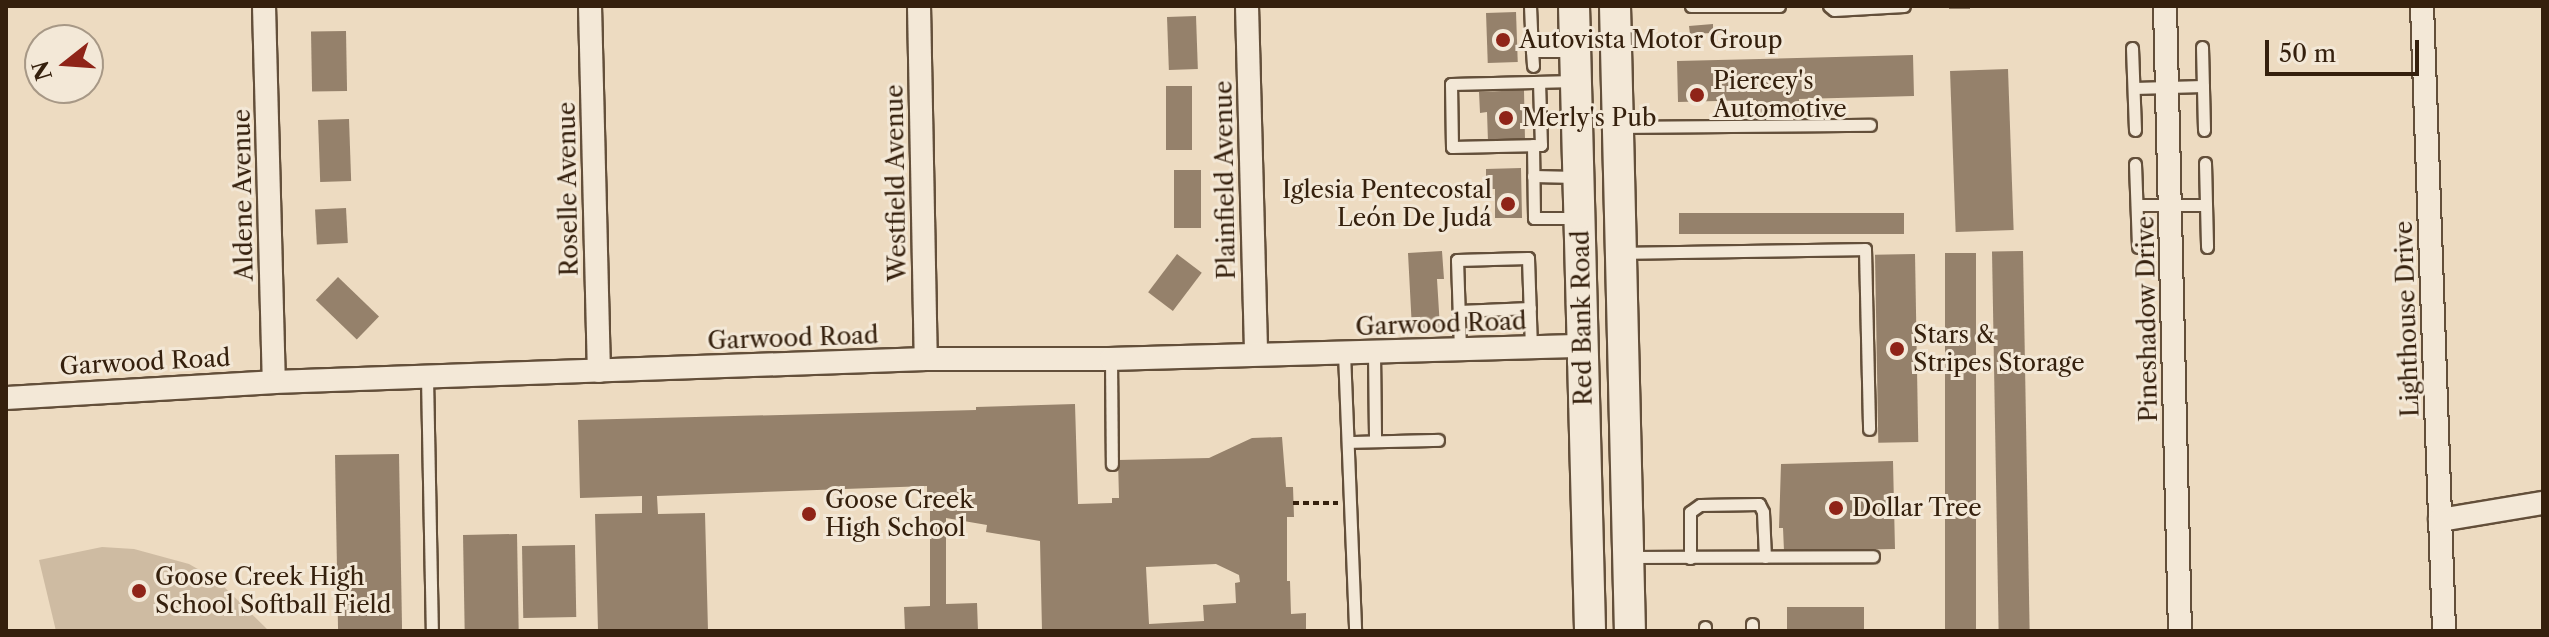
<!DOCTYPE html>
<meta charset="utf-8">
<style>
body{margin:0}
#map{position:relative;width:2549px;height:637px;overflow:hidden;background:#eddbc1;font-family:"Libre Caslon Text",serif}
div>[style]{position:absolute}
.green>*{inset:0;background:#cebba2}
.building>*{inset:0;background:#95816b;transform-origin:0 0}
.path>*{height:4px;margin-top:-2px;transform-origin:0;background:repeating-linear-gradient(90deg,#35200d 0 6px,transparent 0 10px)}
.roads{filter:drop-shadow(2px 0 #634f3a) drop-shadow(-2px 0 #634f3a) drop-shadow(0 2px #634f3a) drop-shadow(0 -2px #634f3a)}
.lane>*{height:11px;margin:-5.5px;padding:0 5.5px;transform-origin:5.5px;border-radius:5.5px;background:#f3e8d7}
.street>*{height:22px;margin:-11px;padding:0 11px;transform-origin:11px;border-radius:11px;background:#f3e8d7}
.secondary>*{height:30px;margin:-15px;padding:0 15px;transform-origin:15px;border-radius:15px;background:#f3e8d7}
.dots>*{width:22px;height:22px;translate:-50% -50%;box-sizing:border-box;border:4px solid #f3e8d7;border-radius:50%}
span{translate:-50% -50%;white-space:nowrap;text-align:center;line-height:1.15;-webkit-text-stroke:6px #f3e8d7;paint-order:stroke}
.poi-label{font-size:24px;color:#35200d}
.left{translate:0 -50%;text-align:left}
.right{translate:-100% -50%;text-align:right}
.street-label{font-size:24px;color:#35200d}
.frame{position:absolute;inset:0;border:8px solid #35200d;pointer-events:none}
.north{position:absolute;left:24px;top:24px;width:80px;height:80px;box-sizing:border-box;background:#f3e8d7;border:2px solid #a79886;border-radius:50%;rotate:253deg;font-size:22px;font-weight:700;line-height:32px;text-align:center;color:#35200d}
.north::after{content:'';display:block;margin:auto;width:28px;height:36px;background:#8f2418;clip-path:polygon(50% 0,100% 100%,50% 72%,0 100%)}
.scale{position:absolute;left:2265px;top:40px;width:154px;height:36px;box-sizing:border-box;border:4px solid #35200d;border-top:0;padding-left:10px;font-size:24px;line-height:28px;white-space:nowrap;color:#35200d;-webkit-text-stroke:6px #f3e8d7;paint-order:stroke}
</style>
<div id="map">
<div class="green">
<div style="clip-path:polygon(102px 547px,134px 549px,189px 564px,217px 580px,269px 631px,56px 631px,39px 560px)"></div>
</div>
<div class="building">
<div style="left:1949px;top:6px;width:21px;height:3px"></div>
<div style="left:1516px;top:12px;width:50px;height:30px;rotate:88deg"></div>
<div style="left:1196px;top:16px;width:53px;height:29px;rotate:88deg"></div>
<div style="clip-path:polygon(1713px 24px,1713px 33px,1690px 34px,1689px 26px)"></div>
<div style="left:346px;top:31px;width:60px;height:35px;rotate:89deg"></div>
<div style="clip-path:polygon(1913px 55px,1914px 96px,1799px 99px,1800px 116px,1757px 117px,1756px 100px,1678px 102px,1677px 61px)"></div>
<div style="left:2008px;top:69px;width:161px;height:58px;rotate:88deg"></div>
<div style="left:1166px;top:86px;width:26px;height:64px"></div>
<div style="clip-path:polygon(1524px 90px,1525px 140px,1488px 142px,1487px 112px,1480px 113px,1479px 92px)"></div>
<div style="left:349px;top:119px;width:62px;height:31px;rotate:88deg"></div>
<div style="clip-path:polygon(1521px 168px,1522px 218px,1495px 218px,1495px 189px,1486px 189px,1486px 169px)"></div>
<div style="left:1174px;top:170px;width:27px;height:58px"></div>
<div style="left:346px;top:208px;width:35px;height:31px;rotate:87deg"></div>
<div style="left:1904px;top:213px;width:21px;height:225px;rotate:90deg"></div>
<div style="clip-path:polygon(1442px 251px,1444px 279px,1437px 279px,1440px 328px,1412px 329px,1408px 253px)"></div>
<div style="left:2023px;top:251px;width:380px;height:31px;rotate:89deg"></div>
<div style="left:1945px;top:253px;width:31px;height:378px"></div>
<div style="left:1177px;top:254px;width:31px;height:48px;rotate:37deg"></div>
<div style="left:1915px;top:254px;width:188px;height:40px;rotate:89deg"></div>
<div style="left:338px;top:277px;width:57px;height:32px;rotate:44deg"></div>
<div style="clip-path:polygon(evenodd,1075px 404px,1078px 504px,1112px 503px,1112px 498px,1119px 498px,1118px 460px,1209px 458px,1252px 438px,1282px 437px,1286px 487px,1293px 487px,1294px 517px,1287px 517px,1287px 581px,1290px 581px,1291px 614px,1306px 613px,1306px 631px,1042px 631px,1040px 541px,986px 532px,987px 525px,946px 518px,946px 604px,977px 603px,978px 631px,905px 631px,904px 607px,930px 606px,930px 499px,927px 499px,927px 486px,657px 496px,658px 514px,705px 513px,708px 631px,598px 631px,595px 514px,642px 513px,642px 496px,580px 498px,578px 420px,976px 410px,976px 407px,1075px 404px,1216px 564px,1239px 575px,1240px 582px,1235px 583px,1236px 603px,1203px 605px,1204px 621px,1149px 624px,1146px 567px,1216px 564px)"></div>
<div style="left:399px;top:454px;width:177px;height:64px;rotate:89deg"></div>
<div style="clip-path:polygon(1893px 461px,1895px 549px,1784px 551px,1783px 528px,1779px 528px,1781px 464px)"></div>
<div style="left:517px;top:534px;width:97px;height:54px;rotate:89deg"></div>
<div style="left:575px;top:545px;width:72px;height:53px;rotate:89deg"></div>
<div style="left:1864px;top:607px;width:24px;height:77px;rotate:90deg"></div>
</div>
<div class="path">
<div style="left:1293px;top:503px;width:45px"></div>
</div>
<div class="roads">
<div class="lane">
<div style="left:1530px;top:6px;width:45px;rotate:87.5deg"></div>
<div style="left:1532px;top:51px;width:43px"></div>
<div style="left:1691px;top:6px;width:88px"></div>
<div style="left:1829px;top:6px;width:6px;rotate:39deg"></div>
<div style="left:1834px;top:10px;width:70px;rotate:-3.3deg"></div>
<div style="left:2202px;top:47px;width:83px;rotate:88.6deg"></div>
<div style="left:2132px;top:48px;width:82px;rotate:87.9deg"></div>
<div style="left:1532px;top:51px;width:15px;rotate:86deg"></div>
<div style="left:1539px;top:82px;width:63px;rotate:88.2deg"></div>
<div style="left:1541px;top:145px;width:89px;rotate:178.7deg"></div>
<div style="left:1452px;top:147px;width:63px;rotate:-90.9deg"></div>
<div style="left:1451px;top:84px;width:124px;rotate:-1.4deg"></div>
<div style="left:2134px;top:88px;width:69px;rotate:-1.7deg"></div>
<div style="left:1621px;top:127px;width:249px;rotate:-0.5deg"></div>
<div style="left:1533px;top:145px;width:73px;rotate:89.2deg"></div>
<div style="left:1534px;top:218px;width:45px"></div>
<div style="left:2205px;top:163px;width:84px;rotate:88.6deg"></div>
<div style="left:2135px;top:164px;width:83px;rotate:87.9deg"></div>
<div style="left:1533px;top:176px;width:43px;rotate:1.3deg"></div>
<div style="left:2137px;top:205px;width:69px"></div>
<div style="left:1621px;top:253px;width:244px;rotate:-0.9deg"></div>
<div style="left:1865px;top:249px;width:180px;rotate:88.7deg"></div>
<div style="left:1459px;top:311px;width:71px;rotate:-2.4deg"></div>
<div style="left:1460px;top:350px;width:90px;rotate:-91.9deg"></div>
<div style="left:1457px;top:260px;width:71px;rotate:-1.6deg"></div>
<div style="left:1528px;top:258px;width:89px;rotate:88.1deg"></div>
<div style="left:1344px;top:353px;width:278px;rotate:87.7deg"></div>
<div style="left:1374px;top:353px;width:88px;rotate:89.3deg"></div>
<div style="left:1111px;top:359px;width:105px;rotate:89.5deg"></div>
<div style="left:427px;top:377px;width:254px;rotate:88.9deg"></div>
<div style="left:1348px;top:442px;width:90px;rotate:-1.3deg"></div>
<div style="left:1632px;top:557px;width:241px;rotate:-0.2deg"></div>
<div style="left:1690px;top:558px;width:46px;rotate:-90deg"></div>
<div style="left:1690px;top:512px;width:12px;rotate:-35deg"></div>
<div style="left:1700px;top:505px;width:59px;rotate:-1deg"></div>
<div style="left:1759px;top:504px;width:9px;rotate:63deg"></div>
<div style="left:1763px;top:512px;width:45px;rotate:87.5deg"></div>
<div style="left:1752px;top:624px;width:7px;rotate:90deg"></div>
<div style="left:1705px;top:627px;width:4px;rotate:90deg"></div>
</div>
<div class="street">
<div style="left:264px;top:6px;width:376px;rotate:88.5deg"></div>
<div style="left:590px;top:6px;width:365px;rotate:88.6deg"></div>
<div style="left:919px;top:6px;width:353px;rotate:88.9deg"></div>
<div style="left:1247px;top:6px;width:347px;rotate:88.5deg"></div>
<div style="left:2165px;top:6px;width:625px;rotate:88.63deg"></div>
<div style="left:2422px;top:6px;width:625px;rotate:87.98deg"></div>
<div style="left:6px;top:398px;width:268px;rotate:-3.4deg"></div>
<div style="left:274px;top:382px;width:652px;rotate:-2.02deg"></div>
<div style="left:926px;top:359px;width:185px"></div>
<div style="left:1111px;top:359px;width:472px;rotate:-1.6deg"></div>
<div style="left:2440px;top:520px;width:104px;rotate:-9.4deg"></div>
</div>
<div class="secondary">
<div style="left:1574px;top:6px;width:625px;rotate:88.53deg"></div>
<div style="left:1615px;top:6px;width:625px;rotate:88.63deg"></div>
</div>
</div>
<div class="dots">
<div style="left:1503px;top:40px;background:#8f2418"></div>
<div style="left:1697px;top:95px;background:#8f2418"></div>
<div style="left:1506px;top:118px;background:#8f2418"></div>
<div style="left:1508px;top:204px;background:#8f2418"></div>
<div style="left:1897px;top:349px;background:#8f2418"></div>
<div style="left:1836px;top:508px;background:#8f2418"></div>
<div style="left:809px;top:514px;background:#8f2418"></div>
<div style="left:139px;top:591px;background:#8f2418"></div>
</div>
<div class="poi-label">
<span class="left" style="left:1519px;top:40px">Autovista Motor Group</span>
<span class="left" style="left:1713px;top:95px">Piercey's<br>Automotive</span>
<span class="left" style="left:1522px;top:118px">Merly's Pub</span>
<span class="right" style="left:1492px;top:204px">Iglesia Pentecostal<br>León De Judá</span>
<span class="left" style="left:1913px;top:349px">Stars &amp;<br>Stripes Storage</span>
<span class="left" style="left:825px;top:514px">Goose Creek<br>High School</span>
<span class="left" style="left:1852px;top:508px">Dollar Tree</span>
<span class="left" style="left:155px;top:591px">Goose Creek High<br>School Softball Field</span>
</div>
<div class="street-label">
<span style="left:1225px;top:180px;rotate:-91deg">Plainfield Avenue</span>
<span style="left:896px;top:183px;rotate:-91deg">Westfield Avenue</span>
<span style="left:568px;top:189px;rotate:-91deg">Roselle Avenue</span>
<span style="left:243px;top:195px;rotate:-91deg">Aldene Avenue</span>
<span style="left:1582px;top:318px;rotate:-91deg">Red Bank Road</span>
<span style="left:2147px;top:319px;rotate:-91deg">Pineshadow Drive</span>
<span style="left:2407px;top:319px;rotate:-92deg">Lighthouse Drive</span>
<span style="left:1441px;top:324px;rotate:-2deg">Garwood Road</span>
<span style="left:793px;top:338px;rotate:-2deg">Garwood Road</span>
<span style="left:145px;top:362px;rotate:-3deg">Garwood Road</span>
</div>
<div class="frame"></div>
<div class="north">N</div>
<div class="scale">50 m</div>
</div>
